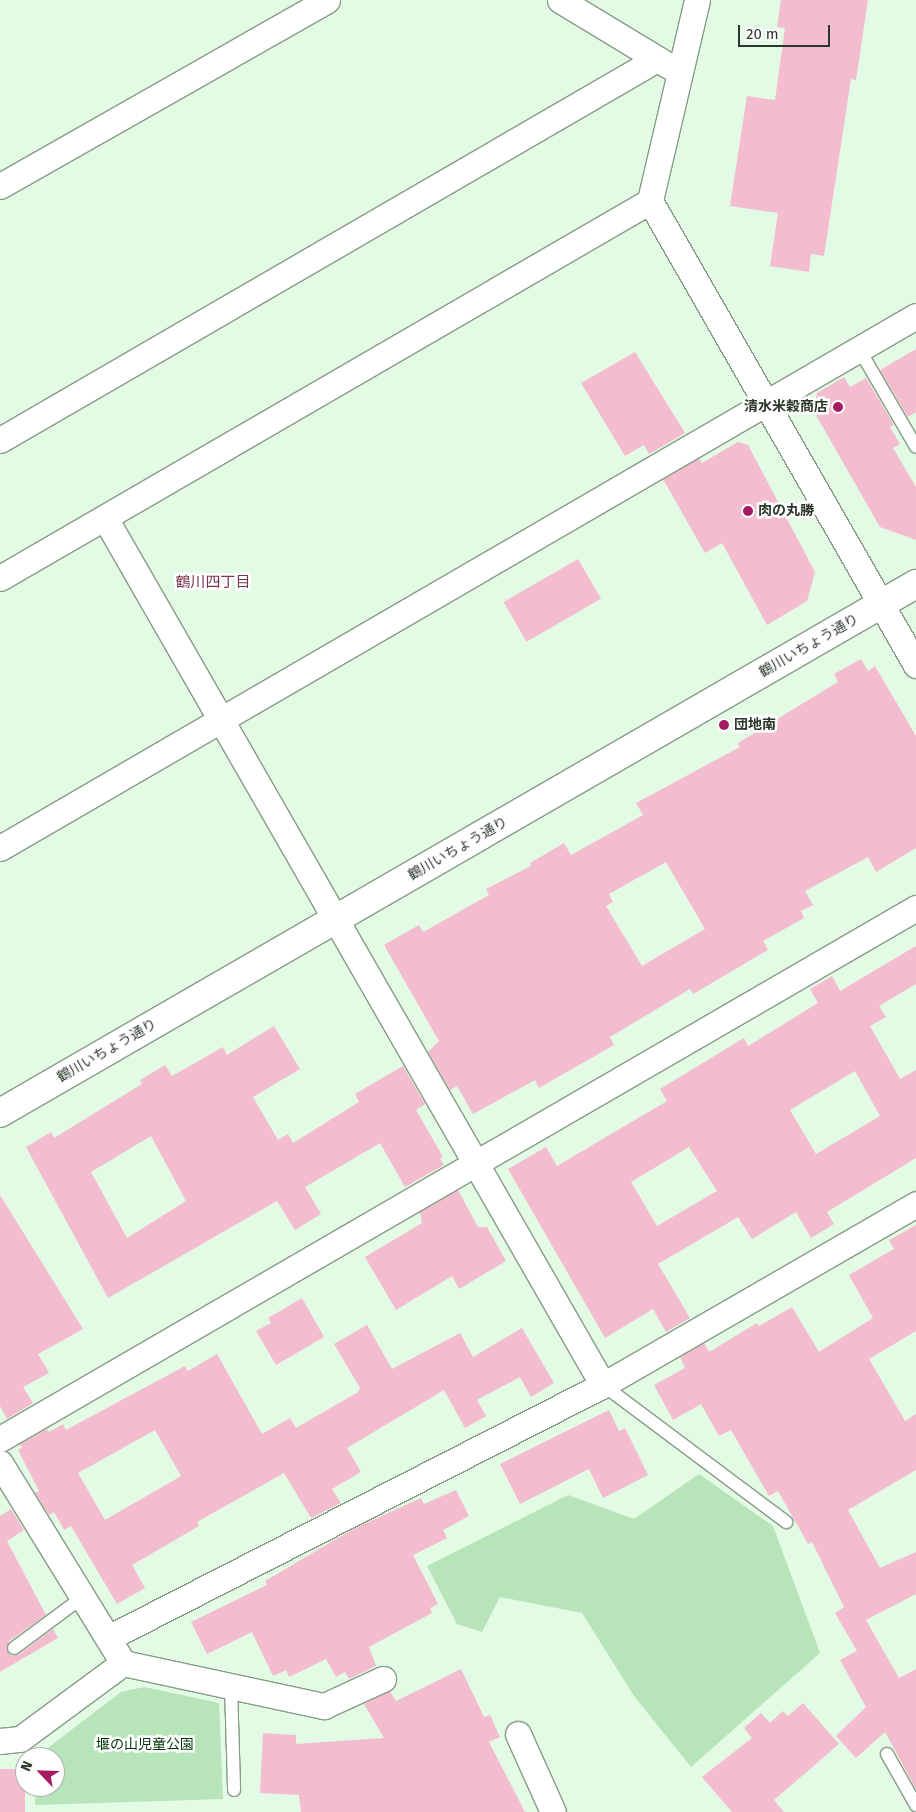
<!DOCTYPE html>
<meta charset="utf-8">
<style>
body{margin:0}
#map{position:relative;width:916px;height:1812px;overflow:hidden;background:#e3fae4;font-family:"Fira Sans","Noto Sans JP",sans-serif}
div>[style]{position:absolute}
.green>*{inset:0;background:#b7e4b8}
.building>*{inset:0;background:#f4bccf;transform-origin:0 0}
.roads{filter:drop-shadow(1px 0 #879c87) drop-shadow(-1px 0 #879c87) drop-shadow(0 1px #879c87) drop-shadow(0 -1px #879c87)}
.service>*{height:12px;margin:-6px;padding:0 6px;transform-origin:6px;border-radius:6px;background:#fff}
.minor>*{height:25px;margin:-12.5px;padding:0 12.5px;transform-origin:12.5px;border-radius:12.5px;background:#fff}
.tertiary>*{height:28px;margin:-14px;padding:0 14px;transform-origin:14px;border-radius:14px;background:#fff}
.dots>*{width:14px;height:14px;translate:-50% -50%;box-sizing:border-box;border:2px solid #fff;border-radius:50%}
span{translate:-50% -50%;white-space:nowrap;text-align:center;line-height:1.15;-webkit-text-stroke:5px #fff;paint-order:stroke}
.poi-label{font-size:14px;color:#2d362d;font-weight:700}
.right{translate:-100% -50%;text-align:right}
.left{translate:0 -50%;text-align:left}
.street-label{font-size:14px;color:#2d362d}
.park-label{font-size:14px;color:#01340a}
.neighbourhood-label{font-size:15px;color:#7a3651}
.north{position:absolute;left:15px;top:1747px;width:50px;height:50px;box-sizing:border-box;background:#fff;border:1px solid #abafab;border-radius:50%;rotate:294deg;font-size:14px;font-weight:700;line-height:20px;text-align:center;color:#2d362d}
.north::after{content:'';display:block;margin:auto;width:18px;height:22px;background:#a51a60;clip-path:polygon(50% 0,100% 100%,50% 72%,0 100%)}
.scale{position:absolute;left:738px;top:25px;width:92px;height:22px;box-sizing:border-box;border:2px solid #2d362d;border-top:0;padding-left:6px;font-size:15px;line-height:18px;white-space:nowrap;color:#2d362d;-webkit-text-stroke:4px #fff;paint-order:stroke}
</style>
<div id="map">
<div class="green">
<div style="clip-path:polygon(699px 1474px,773px 1526px,820px 1653px,691px 1767px,634px 1696px,582px 1613px,500px 1597px,482px 1632px,457px 1624px,427px 1566px,568px 1495px,634px 1519px)"></div>
<div style="clip-path:polygon(144px 1687px,219px 1703px,223px 1799px,35px 1805px,36px 1787px,55px 1787px,55px 1757px,36px 1757px,121px 1692px)"></div>
</div>
<div class="building">
<div style="clip-path:polygon(781px 0,868px 0,856px 80px,851px 79px,824px 256px,811px 254px,809px 272px,770px 266px,778px 213px,730px 206px,747px 96px,775px 100px,785px 28px,777px 27px)"></div>
<div style="clip-path:polygon(916px 349px,916px 412px,908px 417px,880px 370px)"></div>
<div style="clip-path:polygon(635px 352px,685px 433px,649px 454px,644px 445px,625px 456px,581px 383px)"></div>
<div style="clip-path:polygon(844px 377px,850px 387px,866px 378px,894px 425px,890px 427px,900px 444px,893px 448px,916px 487px,916px 540px,880px 527px,813px 410px,817px 393px)"></div>
<div style="clip-path:polygon(738px 442px,748px 445px,815px 572px,807px 601px,767px 625px,722px 543px,705px 553px,663px 479px,699px 458px,702px 463px)"></div>
<div style="left:578px;top:559px;width:46px;height:86px;rotate:60deg"></div>
<div style="clip-path:polygon(evenodd,861px 659px,868px 671px,875px 666px,916px 736px,916px 848px,876px 872px,868px 857px,805px 891px,813px 905px,801px 911px,804px 918px,763px 941px,768px 950px,693px 994px,690px 989px,610px 1037px,614px 1045px,539px 1088px,535px 1080px,473px 1114px,457px 1086px,450px 1090px,428px 1052px,439px 1041px,384px 945px,419px 925px,423px 932px,489px 895px,486px 889px,531px 866px,530px 863px,564px 843px,571px 855px,643px 815px,636px 803px,740px 747px,738px 743px,838px 682px,834px 674px,861px 659px,666px 862px,705px 929px,642px 966px,606px 906px,613px 902px,609px 894px,666px 862px)"></div>
<div style="clip-path:polygon(evenodd,916px 946px,916px 984px,879px 1006px,886px 1017px,870px 1026px,900px 1079px,916px 1070px,916px 1158px,827px 1212px,834px 1224px,811px 1238px,796px 1212px,752px 1239px,738px 1217px,658px 1264px,690px 1318px,666px 1332px,653px 1309px,605px 1338px,508px 1169px,546px 1147px,557px 1166px,667px 1101px,660px 1089px,744px 1038px,748px 1046px,818px 1003px,810px 989px,832px 976px,840px 991px,916px 946px,855px 1071px,880px 1116px,816px 1154px,790px 1110px,855px 1071px,916px 946px,689px 1147px,717px 1191px,657px 1226px,631px 1182px,689px 1147px)"></div>
<div style="clip-path:polygon(evenodd,274px 1026px,300px 1069px,253px 1097px,278px 1140px,288px 1134px,293px 1143px,359px 1102px,355px 1094px,403px 1066px,425px 1104px,416px 1110px,443px 1157px,440px 1158px,444px 1165px,405px 1187px,380px 1143px,305px 1187px,321px 1214px,295px 1230px,277px 1201px,108px 1298px,26px 1147px,51px 1132px,54px 1138px,142px 1084px,140px 1080px,165px 1065px,172px 1076px,223px 1047px,227px 1055px,274px 1026px,151px 1136px,186px 1201px,127px 1238px,91px 1172px,151px 1136px)"></div>
<div style="clip-path:polygon(458px 1190px,478px 1227px,487px 1227px,506px 1261px,459px 1289px,452px 1276px,396px 1310px,365px 1257px,422px 1223px,420px 1212px)"></div>
<div style="clip-path:polygon(0 1195px,83px 1329px,38px 1354px,49px 1373px,23px 1387px,33px 1403px,7px 1419px,0 1406px)"></div>
<div style="clip-path:polygon(916px 1225px,916px 1331px,869px 1359px,905px 1421px,916px 1414px,916px 1470px,848px 1510px,880px 1568px,916px 1552px,916px 1594px,866px 1620px,899px 1678px,916px 1669px,916px 1789px,885px 1732px,856px 1758px,836px 1736px,866px 1707px,840px 1660px,857px 1651px,835px 1613px,844px 1607px,812px 1542px,808px 1544px,778px 1491px,769px 1496px,731px 1430px,719px 1436px,701px 1404px,673px 1420px,654px 1385px,685px 1368px,680px 1357px,704px 1343px,709px 1352px,757px 1323px,759px 1326px,792px 1307px,819px 1352px,873px 1318px,849px 1275px,894px 1249px,889px 1240px)"></div>
<div style="clip-path:polygon(302px 1298px,324px 1337px,276px 1365px,256px 1331px,271px 1323px,268px 1318px)"></div>
<div style="clip-path:polygon(evenodd,367px 1325px,392px 1369px,460px 1333px,473px 1357px,522px 1328px,554px 1383px,531px 1397px,520px 1377px,477px 1400px,486px 1416px,465px 1428px,444px 1390px,347px 1448px,361px 1472px,332px 1489px,341px 1503px,311px 1518px,284px 1473px,197px 1522px,199px 1526px,132px 1565px,145px 1588px,117px 1604px,71px 1526px,64px 1530px,54px 1512px,49px 1515px,35px 1493px,39px 1491px,18px 1450px,22px 1448px,20px 1444px,47px 1429px,49px 1432px,63px 1424px,66px 1430px,185px 1366px,188px 1371px,217px 1354px,262px 1434px,290px 1418px,296px 1428px,358px 1392px,360px 1388px,334px 1344px,367px 1325px,155px 1430px,181px 1476px,105px 1520px,78px 1473px,155px 1430px)"></div>
<div style="clip-path:polygon(609px 1410px,619px 1431px,625px 1428px,648px 1475px,603px 1498px,589px 1469px,520px 1504px,500px 1464px)"></div>
<div style="clip-path:polygon(456px 1490px,469px 1516px,443px 1530px,447px 1538px,413px 1555px,438px 1604px,430px 1608px,432px 1613px,369px 1647px,376px 1666px,349px 1679px,345px 1672px,336px 1677px,326px 1659px,289px 1677px,286px 1670px,273px 1676px,252px 1632px,207px 1654px,191px 1622px,267px 1585px,265px 1581px,355px 1528px,421px 1498px,424px 1504px)"></div>
<div style="clip-path:polygon(11px 1509px,24px 1530px,7px 1541px,46px 1615px,9px 1641px,6px 1649px,11px 1656px,18px 1655px,53px 1629px,58px 1638px,0 1672px,0 1516px)"></div>
<div style="clip-path:polygon(461px 1669px,484px 1717px,490px 1715px,500px 1737px,489px 1742px,525px 1812px,301px 1812px,299px 1795px,260px 1793px,263px 1733px,296px 1735px,296px 1744px,384px 1738px,364px 1704px,390px 1691px,396px 1701px)"></div>
<div style="clip-path:polygon(803px 1703px,839px 1744px,774px 1800px,784px 1812px,732px 1812px,702px 1777px,752px 1738px,744px 1728px,761px 1713px,770px 1723px,783px 1711px,788px 1716px)"></div>
<div style="left:0;top:1769px;width:25px;height:43px"></div>
</div>
<div class="roads">
<div class="service">
<div style="left:859px;top:349px;width:113px;rotate:59.8deg"></div>
<div style="left:603px;top:1385px;width:229px;rotate:36.8deg"></div>
<div style="left:14px;top:1648px;width:86px;rotate:-36.5deg"></div>
<div style="left:231px;top:1686px;width:104px;rotate:88.3deg"></div>
<div style="left:887px;top:1754px;width:59px;rotate:60.4deg"></div>
</div>
<div class="minor">
<div style="left:560px;top:0;width:127px;rotate:31.2deg"></div>
<div style="left:697px;top:0;width:206px;rotate:103.2deg"></div>
<div style="left:650px;top:201px;width:535px;rotate:60.18deg"></div>
<div style="left:0;top:186px;width:376px;rotate:-29.6deg"></div>
<div style="left:0;top:440px;width:759px;rotate:-30.11deg"></div>
<div style="left:105px;top:518px;width:1000px;rotate:60.13deg"></div>
<div style="left:0;top:578px;width:751px;rotate:-30.11deg"></div>
<div style="left:0;top:848px;width:1059px;rotate:-30.15deg"></div>
<div style="left:0;top:1439px;width:1059px;rotate:-30.1deg"></div>
<div style="left:0;top:1463px;width:235px;rotate:58.4deg"></div>
<div style="left:123px;top:1663px;width:206px;rotate:12.1deg"></div>
<div style="left:324px;top:1706px;width:65px;rotate:-24.6deg"></div>
<div style="left:108px;top:1638px;width:556px;rotate:-27.07deg"></div>
<div style="left:603px;top:1385px;width:362px;rotate:-30deg"></div>
<div style="left:518px;top:1734px;width:85px;rotate:65.8deg"></div>
<div style="left:0;top:1741px;width:20px;rotate:-6deg"></div>
<div style="left:20px;top:1739px;width:128px;rotate:-36.4deg"></div>
</div>
<div class="tertiary">
<div style="left:0;top:1113px;width:1058px;rotate:-30.01deg"></div>
</div>
</div>
<div class="dots">
<div style="left:838px;top:407px;background:#a51a60"></div>
<div style="left:748px;top:511px;background:#a51a60"></div>
<div style="left:724px;top:725px;background:#a51a60"></div>
</div>
<div class="poi-label">
<span class="right" style="left:828px;top:407px">清水米穀商店</span>
<span class="left" style="left:758px;top:511px">肉の丸勝</span>
<span class="left" style="left:734px;top:725px">団地南</span>
</div>
<div class="street-label">
<span style="left:809px;top:646px;rotate:-30deg">鶴川いちょう通り</span>
<span style="left:458px;top:849px;rotate:-30deg">鶴川いちょう通り</span>
<span style="left:107px;top:1051px;rotate:-30deg">鶴川いちょう通り</span>
</div>
<div class="park-label">
<span style="left:145px;top:1745px">堰の山児童公園</span>
</div>
<div class="neighbourhood-label">
<span style="left:213px;top:583px">鶴川四丁目</span>
</div>
<div class="north">N</div>
<div class="scale">20 m</div>
</div>
